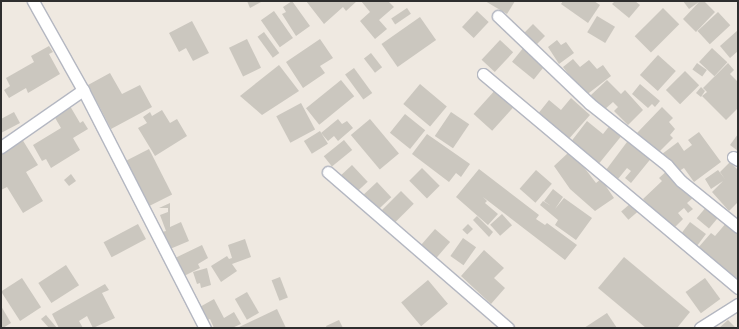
<!DOCTYPE html>
<style>
body{margin:0}
#map{position:relative;width:739px;height:329px;overflow:hidden;background:#efe9e1;font-family:"Varela Round",sans-serif}
div>[style]{position:absolute}
.building>*{inset:0;background:#cbc7bf;transform-origin:0 0}
.roads{filter:drop-shadow(1px 0 #b4b7c1) drop-shadow(-1px 0 #b4b7c1) drop-shadow(0 1px #b4b7c1) drop-shadow(0 -1px #b4b7c1)}
.minor>*{height:11px;margin:-5.5px;padding:0 5.5px;transform-origin:5.5px;border-radius:5.5px;background:#fff}
span{translate:-50% -50%;white-space:nowrap;text-align:center;line-height:1.15;-webkit-text-stroke:3px #fff;paint-order:stroke}
.frame{position:absolute;inset:0;border:2px solid #2e2e2e;pointer-events:none}
</style>
<div id="map">
<div class="building">
<div style="clip-path:polygon(247px 1px,263px 1px,250px 8px)"></div>
<div style="clip-path:polygon(292px 1px,310px 26px,296px 36px,282px 14px,286px 12px,283px 7px)"></div>
<div style="clip-path:polygon(306px 1px,357px 1px,346px 11px,343px 7px,324px 24px)"></div>
<div style="clip-path:polygon(361px 1px,388px 1px,394px 7px,379px 20px,387px 29px,375px 39px,360px 21px,370px 12px)"></div>
<div style="clip-path:polygon(485px 1px,515px 1px,507px 14px)"></div>
<div style="clip-path:polygon(563px 1px,594px 1px,600px 5px,588px 23px,561px 4px)"></div>
<div style="clip-path:polygon(615px 1px,635px 1px,640px 5px,629px 18px,612px 4px)"></div>
<div style="clip-path:polygon(683px 1px,704px 1px,715px 12px,696px 32px,683px 19px,699px 2px,689px 9px)"></div>
<div style="left:407px;top:8px;width:7px;height:19px;rotate:56deg"></div>
<div style="left:663px;top:8px;width:23px;height:40px;rotate:45deg"></div>
<div style="left:274px;top:11px;width:33px;height:16px;rotate:55deg"></div>
<div style="left:477px;top:11px;width:16px;height:22px;rotate:43deg"></div>
<div style="left:718px;top:12px;width:18px;height:28px;rotate:47deg"></div>
<div style="left:597px;top:16px;width:21px;height:19px;rotate:31deg"></div>
<div style="left:420px;top:17px;width:28px;height:47px;rotate:55deg"></div>
<div style="clip-path:polygon(192px 21px,209px 53px,193px 61px,186px 48px,179px 52px,169px 33px)"></div>
<div style="left:533px;top:24px;width:17px;height:14px;rotate:45deg"></div>
<div style="clip-path:polygon(738px 30px,738px 51px,730px 58px,720px 46px)"></div>
<div style="left:264px;top:32px;width:26px;height:8px;rotate:54deg"></div>
<div style="left:247px;top:39px;width:32px;height:20px;rotate:64deg"></div>
<div style="clip-path:polygon(320px 39px,333px 58px,320px 66px,325px 73px,303px 88px,286px 62px)"></div>
<div style="left:500px;top:40px;width:18px;height:27px;rotate:43deg"></div>
<div style="clip-path:polygon(557px 40px,561px 45px,566px 42px,574px 53px,559px 64px,548px 47px)"></div>
<div style="clip-path:polygon(49px 46px,53px 52px,49px 54px,60px 74px,28px 93px,26px 88px,9px 98px,4px 90px,10px 86px,6px 78px,34px 62px,31px 56px)"></div>
<div style="left:524px;top:47px;width:28px;height:19px;rotate:39deg"></div>
<div style="left:712px;top:48px;width:21px;height:19px;rotate:43deg"></div>
<div style="left:371px;top:53px;width:18px;height:9px;rotate:52deg"></div>
<div style="left:658px;top:55px;width:24px;height:27px;rotate:42deg"></div>
<div style="clip-path:polygon(573px 59px,580px 67px,589px 60px,597px 69px,603px 65px,611px 76px,585px 96px,563px 67px)"></div>
<div style="left:697px;top:63px;width:12px;height:8px;rotate:35deg"></div>
<div style="clip-path:polygon(728px 63px,734px 70px,730px 74px,738px 82px,738px 108px,726px 120px,702px 96px,707px 92px,703px 88px)"></div>
<div style="clip-path:polygon(279px 65px,299px 91px,262px 115px,240px 96px)"></div>
<div style="left:354px;top:68px;width:31px;height:11px;rotate:54deg"></div>
<div style="left:685px;top:71px;width:20px;height:27px;rotate:45deg"></div>
<div style="clip-path:polygon(110px 73px,122px 94px,140px 85px,152px 107px,111px 129px,88px 85px)"></div>
<div style="left:341px;top:80px;width:21px;height:45px;rotate:51deg"></div>
<div style="clip-path:polygon(607px 80px,621px 94px,625px 90px,643px 110px,628px 125px,614px 111px,618px 107px,613px 102px,604px 110px,592px 102px,591px 95px)"></div>
<div style="left:420px;top:84px;width:35px;height:26px;rotate:40deg"></div>
<div style="clip-path:polygon(640px 84px,660px 101px,655px 107px,652px 104px,648px 108px,632px 94px)"></div>
<div style="clip-path:polygon(701px 87px,705px 91px,701px 97px,696px 93px)"></div>
<div style="left:497px;top:88px;width:25px;height:35px;rotate:42deg"></div>
<div style="clip-path:polygon(571px 98px,590px 115px,567px 141px,537px 115px,549px 100px,561px 110px)"></div>
<div style="left:301px;top:103px;width:30px;height:28px;rotate:62deg"></div>
<div style="clip-path:polygon(70px 106px,80px 123px,83px 121px,88px 129px,73px 138px,80px 150px,51px 168px,46px 159px,42px 161px,33px 145px,61px 128px,54px 116px)"></div>
<div style="clip-path:polygon(662px 107px,673px 118px,669px 122px,675px 129px,670px 135px,673px 138px,657px 154px,637px 133px)"></div>
<div style="clip-path:polygon(162px 110px,170px 123px,177px 119px,187px 136px,155px 156px,138px 128px,147px 123px,143px 117px,150px 112px,152px 116px)"></div>
<div style="clip-path:polygon(14px 112px,20px 123px,1px 133px,1px 119px)"></div>
<div style="left:451px;top:112px;width:22px;height:29px;rotate:34deg"></div>
<div style="left:405px;top:114px;width:26px;height:24px;rotate:39deg"></div>
<div style="clip-path:polygon(338px 119px,342px 124px,347px 121px,353px 128px,338px 141px,334px 136px,328px 141px,321px 133px)"></div>
<div style="left:370px;top:119px;width:45px;height:25px;rotate:50deg"></div>
<div style="clip-path:polygon(587px 121px,603px 134px,611px 124px,623px 134px,597px 166px,570px 143px)"></div>
<div style="left:320px;top:131px;width:15px;height:19px;rotate:58deg"></div>
<div style="clip-path:polygon(699px 132px,721px 162px,694px 182px,684px 168px,676px 173px,662px 154px,678px 142px,684px 151px,692px 145px,688px 140px)"></div>
<div style="clip-path:polygon(427px 134px,470px 164px,461px 177px,456px 173px,449px 182px,412px 154px)"></div>
<div style="clip-path:polygon(738px 134px,738px 151px,730px 145px)"></div>
<div style="clip-path:polygon(630px 138px,653px 156px,631px 183px,625px 178px,631px 171px,627px 168px,618px 179px,606px 170px)"></div>
<div style="clip-path:polygon(22px 139px,38px 165px,26px 172px,43px 201px,23px 213px,7px 187px,1px 190px,1px 152px)"></div>
<div style="left:344px;top:140px;width:13px;height:26px;rotate:51deg"></div>
<div style="left:149px;top:149px;width:51px;height:29px;rotate:63deg"></div>
<div style="clip-path:polygon(568px 153px,580px 162px,596px 183px,601px 179px,614px 198px,595px 211px,570px 189px,554px 166px)"></div>
<div style="clip-path:polygon(730px 162px,738px 170px,738px 202px,729px 211px,712px 192px,723px 181px,711px 189px,705px 179px,718px 170px,725px 179px,720px 172px)"></div>
<div style="left:352px;top:165px;width:23px;height:18px;rotate:47deg"></div>
<div style="left:422px;top:168px;width:25px;height:18px;rotate:45deg"></div>
<div style="clip-path:polygon(479px 169px,539px 215px,536px 219px,545px 225px,547px 223px,577px 245px,565px 260px,483px 197px,487px 201px,485px 203px,498px 214px,488px 225px,456px 197px)"></div>
<div style="clip-path:polygon(669px 169px,694px 197px,687px 203px,693px 209px,688px 213px,684px 208px,678px 213px,683px 219px,671px 231px,643px 199px,662px 181px,659px 178px)"></div>
<div style="left:536px;top:170px;width:21px;height:25px;rotate:41deg"></div>
<div style="clip-path:polygon(71px 174px,76px 181px,69px 186px,64px 180px)"></div>
<div style="left:377px;top:182px;width:21px;height:20px;rotate:47deg"></div>
<div style="clip-path:polygon(553px 189px,563px 197px,555px 209px,564px 198px,592px 218px,576px 240px,555px 225px,558px 220px,540px 205px,543px 201px,551px 206px,544px 201px)"></div>
<div style="left:401px;top:191px;width:18px;height:29px;rotate:45deg"></div>
<div style="clip-path:polygon(170px 203px,170px 227px,181px 222px,189px 241px,170px 249px,162px 232px,166px 231px,160px 215px,168px 212px,168px 208px,159px 208px)"></div>
<div style="left:631px;top:203px;width:11px;height:13px;rotate:49deg"></div>
<div style="left:707px;top:206px;width:16px;height:16px;rotate:40deg"></div>
<div style="left:502px;top:214px;width:15px;height:16px;rotate:48deg"></div>
<div style="clip-path:polygon(477px 216px,493px 232px,489px 237px,473px 220px)"></div>
<div style="left:690px;top:222px;width:20px;height:16px;rotate:37deg"></div>
<div style="clip-path:polygon(727px 222px,738px 232px,738px 277px,734px 282px,697px 249px,711px 233px,715px 236px)"></div>
<div style="left:138px;top:224px;width:17px;height:39px;rotate:62deg"></div>
<div style="left:468px;top:224px;width:7px;height:8px;rotate:45deg"></div>
<div style="left:435px;top:229px;width:20px;height:24px;rotate:41deg"></div>
<div style="left:463px;top:238px;width:16px;height:22px;rotate:35deg"></div>
<div style="clip-path:polygon(245px 239px,251px 257px,232px 264px,237px 271px,221px 282px,211px 266px,227px 256px,229px 259px,232px 258px,228px 245px)"></div>
<div style="clip-path:polygon(202px 245px,208px 258px,198px 264px,200px 268px,182px 277px,173px 259px)"></div>
<div style="clip-path:polygon(484px 250px,504px 268px,494px 278px,505px 288px,491px 304px,461px 276px)"></div>
<div style="clip-path:polygon(624px 257px,690px 312px,677px 328px,646px 328px,598px 288px)"></div>
<div style="left:66px;top:265px;width:24px;height:33px;rotate:57deg"></div>
<div style="clip-path:polygon(207px 268px,211px 285px,201px 288px,200px 283px,197px 284px,193px 272px)"></div>
<div style="left:280px;top:277px;width:22px;height:9px;rotate:69deg"></div>
<div style="left:22px;top:278px;width:35px;height:25px;rotate:57deg"></div>
<div style="left:705px;top:278px;width:26px;height:24px;rotate:54deg"></div>
<div style="left:428px;top:280px;width:31px;height:35px;rotate:50deg"></div>
<div style="clip-path:polygon(105px 284px,109px 290px,102px 293px,115px 318px,93px 328px,87px 316px,79px 321px,83px 328px,59px 328px,52px 314px)"></div>
<div style="left:247px;top:292px;width:24px;height:14px;rotate:60deg"></div>
<div style="clip-path:polygon(214px 299px,224px 318px,234px 312px,241px 324px,232px 328px,214px 328px,210px 319px,205px 321px,198px 308px)"></div>
<div style="clip-path:polygon(1px 306px,11px 323px,3px 328px,1px 328px)"></div>
<div style="clip-path:polygon(277px 309px,286px 328px,237px 328px)"></div>
<div style="clip-path:polygon(607px 313px,617px 328px,584px 328px)"></div>
<div style="clip-path:polygon(46px 315px,57px 328px,49px 328px,41px 319px)"></div>
<div style="clip-path:polygon(339px 320px,343px 328px,327px 328px,326px 326px)"></div>
<div style="clip-path:polygon(728px 320px,736px 328px,719px 328px)"></div>
</div>
<div class="roads">
<div class="minor">
<div style="left:33px;top:1px;width:102px;rotate:60.7deg"></div>
<div style="left:83px;top:90px;width:267px;rotate:62.9deg"></div>
<div style="left:498px;top:16px;width:126px;rotate:43.7deg"></div>
<div style="left:589px;top:103px;width:100px;rotate:38.5deg"></div>
<div style="left:667px;top:165px;width:21px;rotate:49deg"></div>
<div style="left:681px;top:181px;width:73px;rotate:38.9deg"></div>
<div style="left:483px;top:74px;width:333px;rotate:40deg"></div>
<div style="left:1px;top:147px;width:100px;rotate:-34.8deg"></div>
<div style="left:733px;top:157px;width:6px;rotate:31deg"></div>
<div style="left:328px;top:172px;width:238px;rotate:40.9deg"></div>
<div style="left:700px;top:328px;width:45px;rotate:-32.3deg"></div>
</div>
</div>
<div class="frame"></div>
</div>
